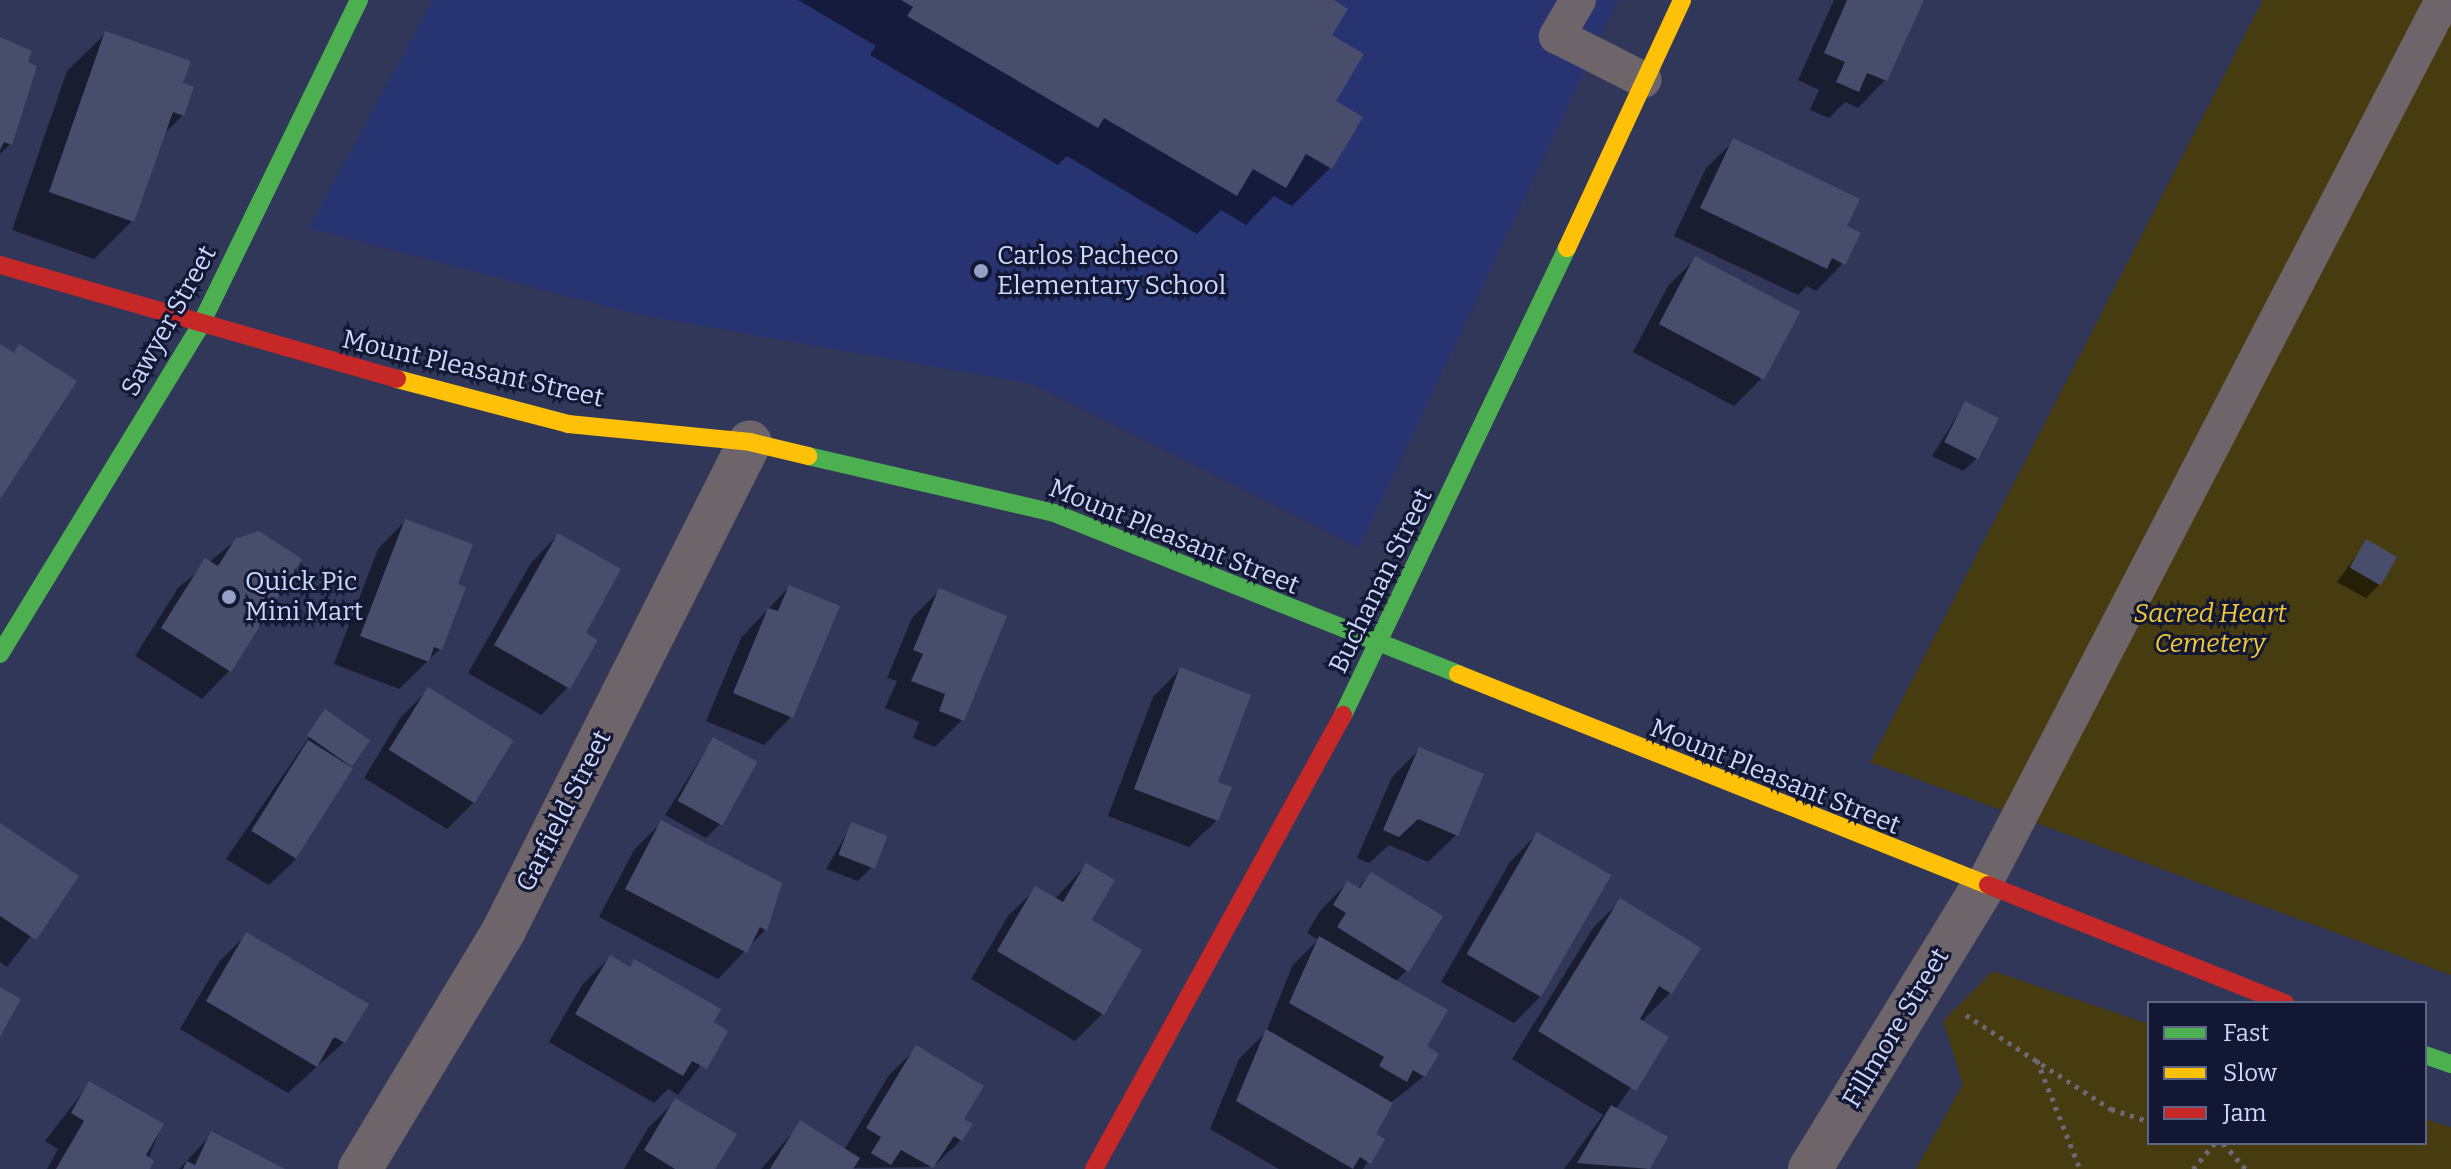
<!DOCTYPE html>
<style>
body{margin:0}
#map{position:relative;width:2451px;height:1169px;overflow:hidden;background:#313758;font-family:Bitter,serif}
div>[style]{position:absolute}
.built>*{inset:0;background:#283372}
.green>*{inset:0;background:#473b10}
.shadow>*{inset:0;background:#0007}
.building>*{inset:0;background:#484d6c;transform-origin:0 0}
.path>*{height:5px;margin-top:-2.5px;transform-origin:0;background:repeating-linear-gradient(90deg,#6c6975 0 4px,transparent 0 10px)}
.lane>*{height:36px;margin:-18px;padding:0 18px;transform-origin:18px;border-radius:18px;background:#6e656a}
.street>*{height:44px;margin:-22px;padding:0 22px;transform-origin:22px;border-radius:22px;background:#6e656a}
.fast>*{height:18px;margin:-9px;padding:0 9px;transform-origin:9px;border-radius:9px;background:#4caf50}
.slow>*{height:18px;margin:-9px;padding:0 9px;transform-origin:9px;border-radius:9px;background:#ffc107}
.jam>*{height:18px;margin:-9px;padding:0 9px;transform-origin:9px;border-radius:9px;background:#c62828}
.dots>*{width:22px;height:22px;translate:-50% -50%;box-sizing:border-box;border:4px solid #121833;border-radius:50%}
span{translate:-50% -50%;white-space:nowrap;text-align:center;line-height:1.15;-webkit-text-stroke:6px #121833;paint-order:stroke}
.poi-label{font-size:26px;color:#cdd8fe}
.left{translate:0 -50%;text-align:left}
.street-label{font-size:26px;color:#cdd8fe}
.park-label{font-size:26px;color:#f1c837;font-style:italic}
.legend{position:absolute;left:2147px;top:1001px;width:280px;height:144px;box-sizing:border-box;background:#121833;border:2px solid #5d6584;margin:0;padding:10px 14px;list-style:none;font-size:24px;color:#cdd8fe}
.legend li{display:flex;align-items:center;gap:16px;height:40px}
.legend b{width:40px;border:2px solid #5d6584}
</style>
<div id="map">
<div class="built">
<div style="clip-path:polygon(433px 0,1618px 0,1359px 548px,1033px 384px,636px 314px,309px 228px)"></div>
</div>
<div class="green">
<div style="clip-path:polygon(2263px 0,2451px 0,2451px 975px,1870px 762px)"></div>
<div style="clip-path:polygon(1993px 971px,2149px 1024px,2149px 1143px,2425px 1143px,2425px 1119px,2451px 1127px,2451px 1169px,1916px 1169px,1963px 1084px,1943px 1021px)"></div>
</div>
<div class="shadow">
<div style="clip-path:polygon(798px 0,1330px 0,1330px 168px,1292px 206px,1274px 196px,1246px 225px,1221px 210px,1197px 234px,1067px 156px,1058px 165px,870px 55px,876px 46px)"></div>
<div style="clip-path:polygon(1834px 0,1922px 0,1885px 80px,1858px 108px,1845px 102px,1829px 118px,1810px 110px,1819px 90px,1798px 80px)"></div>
<div style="clip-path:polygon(106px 33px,181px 84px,183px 115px,162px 136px,132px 221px,94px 259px,12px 230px,67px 71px)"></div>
<div style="clip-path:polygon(0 40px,10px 144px,0 154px)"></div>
<div style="clip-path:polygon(1734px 141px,1844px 227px,1843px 263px,1816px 291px,1807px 286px,1798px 295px,1674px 236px,1706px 168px)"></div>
<div style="clip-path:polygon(1695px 259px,1761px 379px,1734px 406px,1633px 352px,1668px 286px)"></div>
<div style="clip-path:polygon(1965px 403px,1977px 458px,1963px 471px,1932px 456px)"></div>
<div style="clip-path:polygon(405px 521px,455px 585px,440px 649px,399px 689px,334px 664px,378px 549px)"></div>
<div style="clip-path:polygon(558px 535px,583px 634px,568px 687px,541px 715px,468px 673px,531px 563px)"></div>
<div style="clip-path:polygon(236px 540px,299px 560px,229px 671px,202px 699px,135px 656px,178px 588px)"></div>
<div style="clip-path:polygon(2366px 542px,2380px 584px,2366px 598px,2337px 582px)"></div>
<div style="clip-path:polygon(789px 587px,837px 607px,791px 717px,764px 745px,706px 721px,741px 638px)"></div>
<div style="clip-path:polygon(939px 591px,962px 720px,935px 747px,913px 738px,919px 722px,885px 708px,897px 681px,887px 678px,912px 618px)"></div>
<div style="clip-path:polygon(1180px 669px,1215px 783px,1217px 820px,1189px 847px,1108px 816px,1153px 697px)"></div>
<div style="clip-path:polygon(429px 689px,475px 801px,447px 829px,364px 778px,401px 717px)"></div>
<div style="clip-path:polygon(326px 712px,368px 740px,297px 858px,269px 885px,226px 859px)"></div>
<div style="clip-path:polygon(713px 739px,720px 824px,706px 838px,665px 815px)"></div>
<div style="clip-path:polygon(1420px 749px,1456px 835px,1428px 862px,1389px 845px,1369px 863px,1357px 858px,1392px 777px)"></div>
<div style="clip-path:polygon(662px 822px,766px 929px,718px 979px,599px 917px,634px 850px)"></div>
<div style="clip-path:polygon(852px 824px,872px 867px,858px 881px,826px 869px)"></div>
<div style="clip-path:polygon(0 825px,76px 877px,7px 967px,0 962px)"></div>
<div style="clip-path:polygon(1537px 834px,1542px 995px,1514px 1023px,1441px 982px,1510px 862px)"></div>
<div style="clip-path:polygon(1086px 865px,1102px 1014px,1075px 1041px,971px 979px,1008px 916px,1036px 889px,1054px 900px)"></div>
<div style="clip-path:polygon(1371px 874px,1407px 970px,1395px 982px,1425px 1047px,1424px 1076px,1392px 1102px,1373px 1135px,1382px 1140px,1363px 1169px,1279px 1169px,1210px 1129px,1239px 1059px,1266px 1032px,1292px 966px,1318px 940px,1307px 933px,1320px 911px,1347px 883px,1357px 889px)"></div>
<div style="clip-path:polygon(1620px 901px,1671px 992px,1641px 1022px,1666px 1037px,1615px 1110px,1665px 1138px,1647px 1169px,1564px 1169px,1603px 1115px,1512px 1059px,1593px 928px)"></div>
<div style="clip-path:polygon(247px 934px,344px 1042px,288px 1093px,180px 1029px,219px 962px)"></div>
<div style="clip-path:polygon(610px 957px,628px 968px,634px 962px,726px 1031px,678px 1095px,668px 1089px,654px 1103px,549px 1042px,582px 985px)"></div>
<div style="clip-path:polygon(917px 1048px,961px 1140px,933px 1167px,761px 1169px,801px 1123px,844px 1150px,889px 1075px)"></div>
<div style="clip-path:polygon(89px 1084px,162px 1125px,144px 1169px,47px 1169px,58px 1149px,45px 1141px)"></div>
<div style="clip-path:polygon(676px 1100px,713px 1169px,624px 1169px,648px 1128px)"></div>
<div style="clip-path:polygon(212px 1134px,281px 1169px,179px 1169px)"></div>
</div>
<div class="building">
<div style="clip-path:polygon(901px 0,1334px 0,1348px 9px,1332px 35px,1364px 54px,1336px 101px,1363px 117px,1332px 169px,1306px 154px,1286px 188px,1253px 169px,1237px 196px,1104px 118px,1098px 128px,907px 16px,913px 7px)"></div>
<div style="clip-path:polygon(1847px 0,1924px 0,1887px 81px,1867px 73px,1859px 92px,1836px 82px,1845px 62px,1824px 53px)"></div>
<div style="clip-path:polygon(105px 31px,191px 61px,183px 83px,194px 87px,184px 116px,173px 112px,134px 222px,49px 192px)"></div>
<div style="clip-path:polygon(0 37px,32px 51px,28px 62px,37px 66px,12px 145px,4px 142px,0 150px)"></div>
<div style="clip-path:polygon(1733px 138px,1860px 199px,1847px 226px,1861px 233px,1845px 265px,1832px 258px,1827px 269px,1700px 208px)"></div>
<div style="left:1695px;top:256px;width:119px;height:77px;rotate:28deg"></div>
<div style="clip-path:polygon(0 344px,14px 353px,19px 344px,77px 381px,0 499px)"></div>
<div style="left:1965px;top:401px;width:38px;height:46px;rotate:27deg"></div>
<div style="clip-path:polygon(405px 519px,473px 544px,458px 584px,466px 587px,442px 650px,434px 647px,429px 662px,360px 636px)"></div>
<div style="clip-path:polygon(259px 531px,302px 559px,231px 672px,161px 628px,205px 558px,218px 566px,235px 539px)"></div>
<div style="clip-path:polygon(558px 533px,621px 569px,586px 633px,598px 640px,570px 689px,494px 645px)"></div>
<div style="left:2366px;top:539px;width:36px;height:33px;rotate:30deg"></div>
<div style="clip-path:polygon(789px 585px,840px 606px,793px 718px,733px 693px,768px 608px,778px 611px)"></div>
<div style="clip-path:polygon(939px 588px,1007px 616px,964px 721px,939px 711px,945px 694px,911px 681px,923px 654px,913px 650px)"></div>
<div style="clip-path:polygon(1180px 667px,1251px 695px,1218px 782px,1232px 787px,1218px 821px,1134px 789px)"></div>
<div style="left:428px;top:687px;width:101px;height:74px;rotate:32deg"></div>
<div style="left:325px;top:709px;width:55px;height:32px;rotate:35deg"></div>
<div style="left:713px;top:737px;width:51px;height:73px;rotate:29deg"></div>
<div style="left:308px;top:740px;width:53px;height:107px;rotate:32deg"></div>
<div style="clip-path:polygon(1419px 747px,1484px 774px,1458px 836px,1418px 819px,1399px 837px,1383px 830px)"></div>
<div style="clip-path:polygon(661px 820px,782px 883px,767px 931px,760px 927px,747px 953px,625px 889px)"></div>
<div style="left:851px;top:822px;width:39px;height:35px;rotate:21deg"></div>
<div style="clip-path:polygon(0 823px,79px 876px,36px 940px,0 916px)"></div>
<div style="left:1537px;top:832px;width:86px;height:141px;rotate:30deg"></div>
<div style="clip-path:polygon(1086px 863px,1115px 880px,1092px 920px,1142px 950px,1104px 1015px,997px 951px,1035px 886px,1063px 902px)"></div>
<div style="clip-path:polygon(1371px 872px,1443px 916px,1409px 972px,1337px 927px,1346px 913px,1333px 905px,1347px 881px,1360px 888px)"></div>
<div style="clip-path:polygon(1620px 898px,1701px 948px,1672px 994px,1659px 986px,1640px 1019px,1669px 1037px,1636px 1091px,1538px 1031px)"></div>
<div style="clip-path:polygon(246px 932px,369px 1004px,345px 1043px,334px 1037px,317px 1067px,206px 1001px)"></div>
<div style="clip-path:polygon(1319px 936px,1448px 1010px,1427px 1046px,1439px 1054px,1425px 1077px,1413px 1070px,1407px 1082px,1379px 1066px,1384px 1057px,1289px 1003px)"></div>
<div style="clip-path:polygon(610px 955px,630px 967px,634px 959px,721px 1009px,714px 1022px,728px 1031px,707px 1069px,692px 1061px,683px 1076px,575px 1014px)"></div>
<div style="clip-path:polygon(0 987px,21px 999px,0 1037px)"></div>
<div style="clip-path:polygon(1266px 1029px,1393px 1103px,1376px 1134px,1385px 1139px,1371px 1164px,1360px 1157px,1353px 1169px,1236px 1101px)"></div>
<div style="clip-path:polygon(916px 1045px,984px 1086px,964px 1119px,973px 1124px,962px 1141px,954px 1136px,933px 1168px,901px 1150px,891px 1165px,871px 1153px,881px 1137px,866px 1128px)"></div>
<div style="clip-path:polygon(89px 1081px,164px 1124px,146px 1155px,154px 1161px,150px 1169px,56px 1169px,84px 1121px,71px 1113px)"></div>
<div style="clip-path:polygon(675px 1098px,737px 1134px,715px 1169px,675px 1169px,644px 1150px)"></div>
<div style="clip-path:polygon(1611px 1105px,1668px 1137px,1650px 1169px,1577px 1163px)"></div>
<div style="clip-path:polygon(800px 1120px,860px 1158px,853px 1169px,770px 1169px)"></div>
<div style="clip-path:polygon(211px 1131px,285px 1169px,183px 1169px,187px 1161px,195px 1165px)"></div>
</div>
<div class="path">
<div style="left:1966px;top:1015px;width:173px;rotate:33deg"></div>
<div style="left:2111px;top:1109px;width:40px;rotate:18deg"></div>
<div style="left:2037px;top:1060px;width:117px;rotate:68.5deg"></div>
<div style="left:2223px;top:1143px;width:35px;rotate:49deg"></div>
<div style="left:2193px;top:1169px;width:34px;rotate:-50deg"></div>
</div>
<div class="lane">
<div style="left:1578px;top:0;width:42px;rotate:120.3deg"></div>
<div style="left:1557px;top:36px;width:97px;rotate:26.8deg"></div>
<div style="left:1982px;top:888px;width:1001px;rotate:-62.56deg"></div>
</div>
<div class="street">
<div style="left:360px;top:1169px;width:279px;rotate:-58.9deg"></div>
<div style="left:504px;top:930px;width:546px;rotate:-63.25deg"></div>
<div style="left:1810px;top:1169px;width:329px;rotate:-58.5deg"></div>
</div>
<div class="fast">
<div style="left:808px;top:456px;width:253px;rotate:13deg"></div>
<div style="left:1054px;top:513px;width:435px;rotate:21.7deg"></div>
<div style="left:0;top:654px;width:382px;rotate:-58.6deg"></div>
<div style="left:199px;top:328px;width:365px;rotate:-64deg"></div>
<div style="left:1343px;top:715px;width:518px;rotate:-64.37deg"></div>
<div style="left:2425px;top:1055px;width:28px;rotate:19deg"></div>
</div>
<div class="slow">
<div style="left:1567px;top:248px;width:273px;rotate:-65.1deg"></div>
<div style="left:397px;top:379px;width:177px;rotate:14.7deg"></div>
<div style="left:568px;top:424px;width:183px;rotate:5.6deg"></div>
<div style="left:750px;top:442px;width:60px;rotate:13.6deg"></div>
<div style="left:1458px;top:674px;width:570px;rotate:21.71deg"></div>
</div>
<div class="jam">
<div style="left:0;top:265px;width:413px;rotate:16deg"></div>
<div style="left:1988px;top:885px;width:320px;rotate:21.7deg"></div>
<div style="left:1094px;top:1169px;width:518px;rotate:-61.26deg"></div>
</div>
<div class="dots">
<div style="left:981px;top:271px;background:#96a0c4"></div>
<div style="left:229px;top:597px;background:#96a0c4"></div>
</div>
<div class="poi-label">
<span class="left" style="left:997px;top:271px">Carlos Pacheco<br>Elementary School</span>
<span class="left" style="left:245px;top:597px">Quick Pic<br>Mini Mart</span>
</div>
<div class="street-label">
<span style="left:169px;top:321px;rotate:-61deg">Sawyer Street</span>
<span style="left:473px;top:369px;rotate:13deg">Mount Pleasant Street</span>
<span style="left:1174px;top:537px;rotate:22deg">Mount Pleasant Street</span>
<span style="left:1381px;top:581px;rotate:-64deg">Buchanan Street</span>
<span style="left:1775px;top:777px;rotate:22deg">Mount Pleasant Street</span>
<span style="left:564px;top:811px;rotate:-63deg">Garfield Street</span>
<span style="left:1896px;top:1028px;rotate:-59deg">Fillmore Street</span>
</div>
<div class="park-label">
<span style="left:2210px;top:629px">Sacred Heart<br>Cemetery</span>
</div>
<ul class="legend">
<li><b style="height:10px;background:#4caf50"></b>Fast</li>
<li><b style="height:10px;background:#ffc107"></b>Slow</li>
<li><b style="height:10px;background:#c62828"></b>Jam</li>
</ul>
</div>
